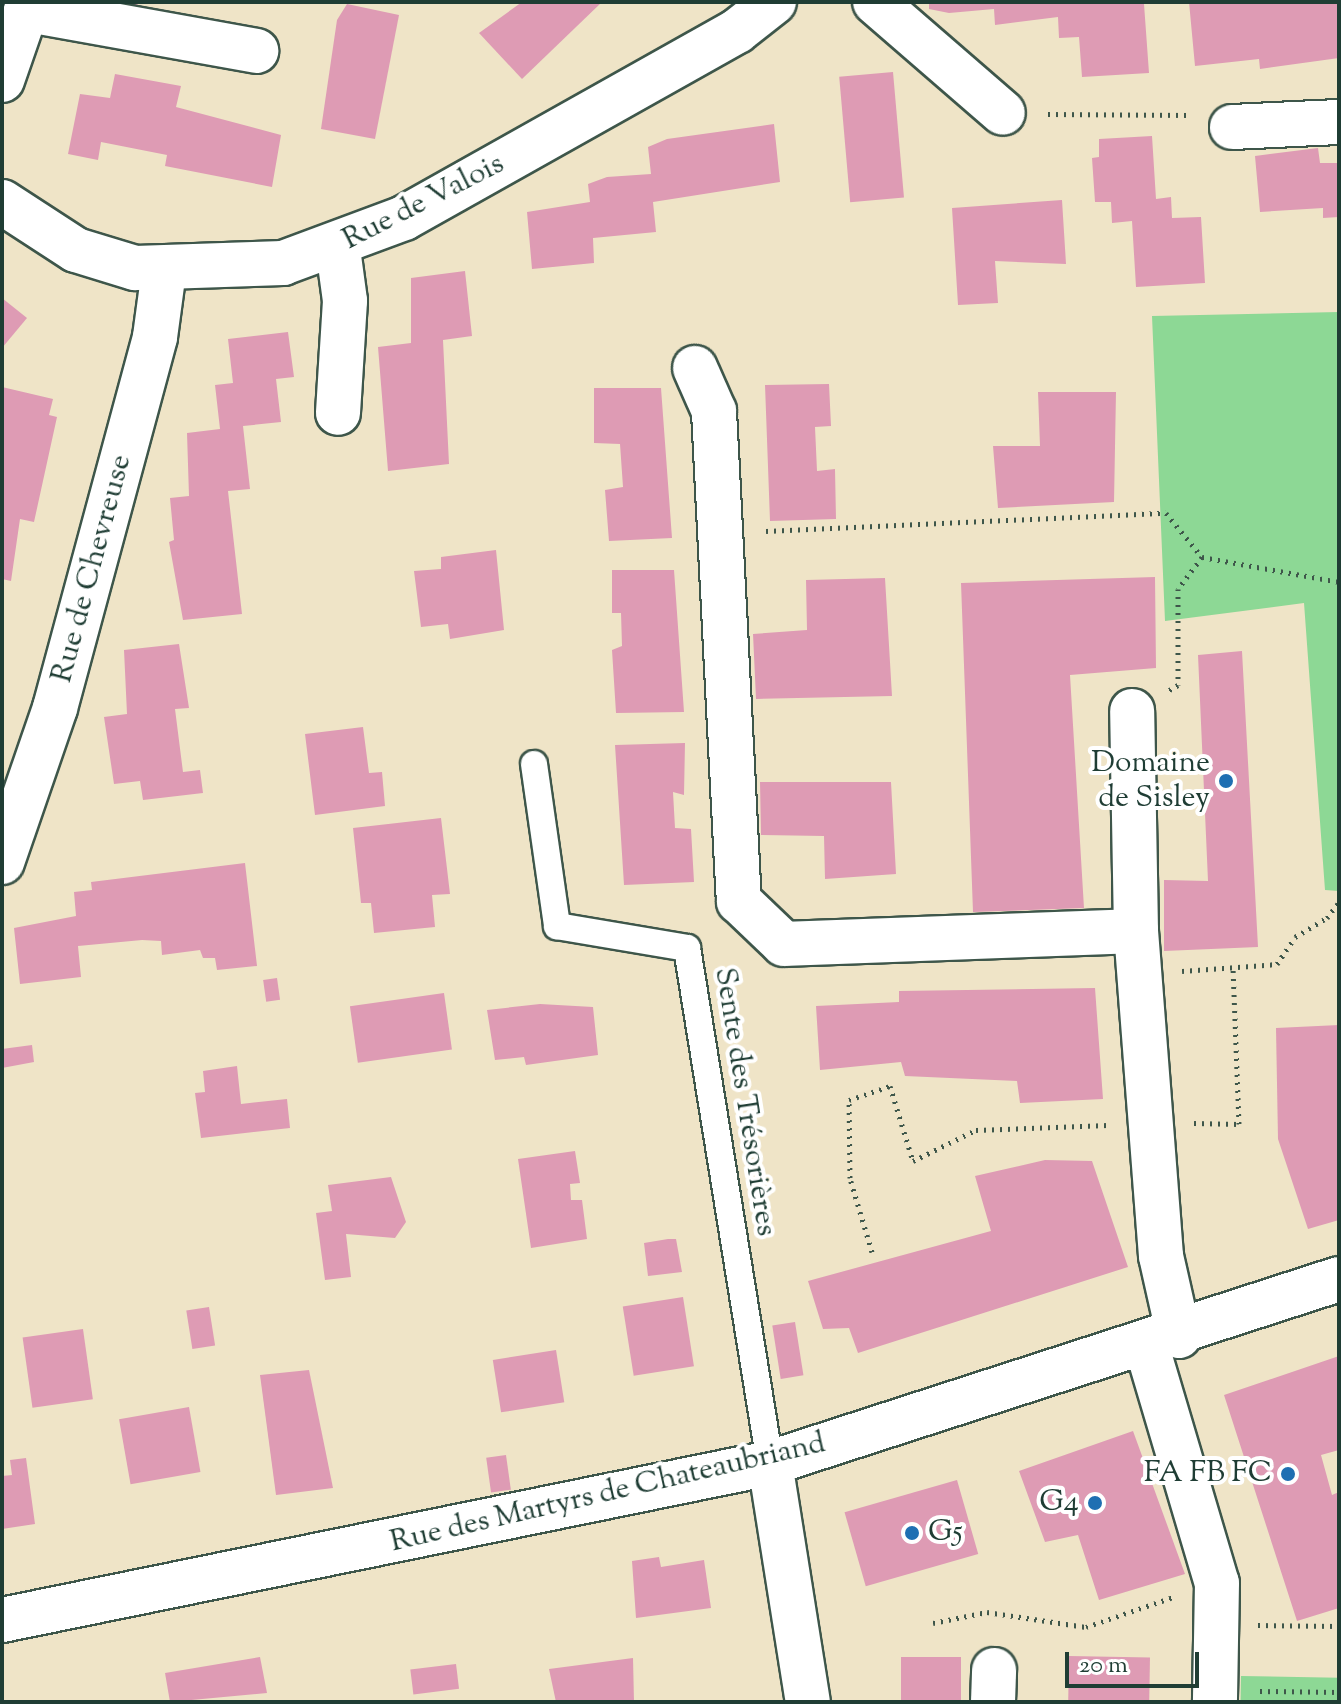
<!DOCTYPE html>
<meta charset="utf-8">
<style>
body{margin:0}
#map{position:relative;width:1341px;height:1704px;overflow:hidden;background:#efe4c7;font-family:"Sorts Mill Goudy",serif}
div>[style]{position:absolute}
.green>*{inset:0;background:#8dd895;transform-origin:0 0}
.building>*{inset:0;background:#de9bb4;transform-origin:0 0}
.path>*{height:5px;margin-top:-2.5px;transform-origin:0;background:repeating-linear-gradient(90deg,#3e564a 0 2px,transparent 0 8px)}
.roads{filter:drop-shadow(2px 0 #3e564a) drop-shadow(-2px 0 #3e564a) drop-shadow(0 2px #3e564a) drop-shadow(0 -2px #3e564a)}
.lane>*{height:26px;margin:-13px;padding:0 13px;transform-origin:13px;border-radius:13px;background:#fff}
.street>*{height:44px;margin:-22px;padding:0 22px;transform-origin:22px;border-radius:22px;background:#fff}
.secondary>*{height:44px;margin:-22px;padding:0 22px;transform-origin:22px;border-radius:22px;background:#fff}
.dots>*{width:22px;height:22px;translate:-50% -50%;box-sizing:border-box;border:4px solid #fff;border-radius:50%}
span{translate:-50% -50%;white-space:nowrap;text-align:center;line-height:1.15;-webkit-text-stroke:8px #fff;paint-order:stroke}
.street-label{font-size:30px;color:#1f3d34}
.poi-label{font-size:30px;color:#1f3d34}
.right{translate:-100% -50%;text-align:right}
.left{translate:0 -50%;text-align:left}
.frame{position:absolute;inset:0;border:4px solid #1f3d34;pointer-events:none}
.scale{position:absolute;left:1065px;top:1652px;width:134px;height:36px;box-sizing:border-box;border:4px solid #1f3d34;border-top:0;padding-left:10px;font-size:24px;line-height:28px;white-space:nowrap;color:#1f3d34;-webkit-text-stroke:6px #fff;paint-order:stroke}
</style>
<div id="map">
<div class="green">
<div style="clip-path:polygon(1339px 312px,1339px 891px,1325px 890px,1304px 603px,1165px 621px,1152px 316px)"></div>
<div style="left:1241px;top:1676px;width:98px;height:26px;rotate:1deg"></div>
</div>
<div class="building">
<div style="clip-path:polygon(89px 2px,138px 2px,136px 13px)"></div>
<div style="clip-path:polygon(522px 2px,602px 2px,522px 79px,479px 33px)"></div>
<div style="clip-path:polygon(929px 2px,1144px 4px,1149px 73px,1082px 77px,1079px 37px,1059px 38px,1058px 17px,995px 25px,994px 9px,949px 13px,929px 9px)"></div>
<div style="clip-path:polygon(1189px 2px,1339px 2px,1339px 58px,1260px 69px,1259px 59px,1195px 66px)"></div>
<div style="clip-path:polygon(347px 4px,399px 15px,375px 139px,321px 129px,337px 20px)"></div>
<div style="left:893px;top:72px;width:126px;height:54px;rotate:85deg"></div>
<div style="clip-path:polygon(115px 74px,181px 86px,176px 107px,281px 135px,272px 187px,165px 166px,167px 155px,101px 142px,98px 160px,68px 154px,80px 94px,110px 98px)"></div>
<div style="clip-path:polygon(774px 124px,780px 182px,653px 202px,656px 232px,593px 238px,594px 263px,532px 269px,527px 212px,590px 202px,588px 184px,607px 177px,651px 174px,648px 147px,667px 139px)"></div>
<div style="clip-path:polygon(1152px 136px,1156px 199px,1171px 197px,1172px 218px,1201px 217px,1205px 283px,1136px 287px,1132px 221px,1112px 223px,1111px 202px,1095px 202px,1092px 158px,1099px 157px,1099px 139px)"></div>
<div style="clip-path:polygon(1318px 148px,1320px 163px,1339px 163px,1339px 217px,1323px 218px,1323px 208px,1260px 212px,1255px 156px)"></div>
<div style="clip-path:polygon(1062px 200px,1066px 264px,995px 261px,998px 303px,958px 305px,952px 208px)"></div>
<div style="clip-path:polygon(465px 271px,472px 336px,443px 340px,449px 464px,388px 471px,378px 347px,411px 343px,411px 278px)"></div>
<div style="clip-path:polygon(2px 298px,27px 318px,2px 348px)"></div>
<div style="clip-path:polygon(288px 332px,294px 377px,276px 379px,281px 422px,243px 426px,250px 489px,228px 491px,242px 614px,183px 620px,169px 542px,174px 540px,170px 498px,189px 496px,187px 433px,220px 429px,215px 385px,233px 383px,228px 339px)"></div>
<div style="clip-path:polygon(829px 384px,831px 426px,815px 427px,817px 471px,835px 469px,836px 519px,770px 521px,765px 385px)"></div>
<div style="clip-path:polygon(2px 387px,53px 399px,49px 415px,57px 417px,34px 522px,20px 519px,11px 581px,2px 579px)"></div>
<div style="clip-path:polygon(594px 388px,661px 388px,672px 538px,609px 541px,605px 490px,623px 487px,620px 444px,594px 443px)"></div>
<div style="clip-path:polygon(1038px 392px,1116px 392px,1114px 502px,998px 508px,993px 446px,1040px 446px)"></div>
<div style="clip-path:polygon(496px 550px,504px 630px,450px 639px,448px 624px,421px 627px,414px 571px,441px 569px,441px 557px)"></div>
<div style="clip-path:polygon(612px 570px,674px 570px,684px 712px,616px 713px,612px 650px,622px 646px,621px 613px,612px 613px)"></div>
<div style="clip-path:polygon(1155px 577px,1156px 668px,1070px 675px,1084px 908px,973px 912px,961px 583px)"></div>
<div style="clip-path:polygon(885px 578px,892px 696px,756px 699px,753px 634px,807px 630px,806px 580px)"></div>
<div style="clip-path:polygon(179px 644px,189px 708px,175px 709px,183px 772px,200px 770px,203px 793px,143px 800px,140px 781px,114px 784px,104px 717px,127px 714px,124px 650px)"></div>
<div style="clip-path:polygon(1242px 651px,1258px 947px,1164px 951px,1164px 880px,1208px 881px,1198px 655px)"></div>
<div style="clip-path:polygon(363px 727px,369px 773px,382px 772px,385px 806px,315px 815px,305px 734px)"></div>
<div style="clip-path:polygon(685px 743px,684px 795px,673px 792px,675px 828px,691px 829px,694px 882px,624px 885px,615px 745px)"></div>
<div style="clip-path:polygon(760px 782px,891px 782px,896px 874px,825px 879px,824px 836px,761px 835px)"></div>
<div style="clip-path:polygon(441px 818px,450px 894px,432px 895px,435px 927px,374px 933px,371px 903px,361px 903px,353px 828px)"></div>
<div style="clip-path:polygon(245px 863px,257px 966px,217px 970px,215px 958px,203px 958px,200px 950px,162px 955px,161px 941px,142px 940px,78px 946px,81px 977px,20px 984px,14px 928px,76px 916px,74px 892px,92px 890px,91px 882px)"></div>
<div style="left:277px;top:978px;width:22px;height:14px;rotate:82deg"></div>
<div style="clip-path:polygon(1095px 988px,1103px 1099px,1020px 1103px,1017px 1081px,905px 1076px,901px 1062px,820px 1070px,816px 1006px,899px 1002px,899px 991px)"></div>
<div style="left:444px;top:993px;width:57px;height:95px;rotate:82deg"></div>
<div style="clip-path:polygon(540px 1004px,593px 1007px,598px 1055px,526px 1065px,524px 1057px,495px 1060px,487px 1010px)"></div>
<div style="clip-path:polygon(1339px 1025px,1339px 1220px,1308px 1229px,1278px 1139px,1276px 1028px)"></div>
<div style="clip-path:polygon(32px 1045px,34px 1062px,2px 1068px,2px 1049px)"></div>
<div style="clip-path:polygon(237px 1066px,241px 1104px,287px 1099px,290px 1128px,201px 1138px,195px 1093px,205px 1092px,203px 1071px)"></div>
<div style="clip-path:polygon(575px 1151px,580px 1183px,570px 1184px,571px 1200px,582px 1200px,587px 1239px,531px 1248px,518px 1159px)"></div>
<div style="clip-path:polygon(1045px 1160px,1092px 1161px,1128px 1267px,858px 1353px,849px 1328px,823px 1329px,808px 1281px,991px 1231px,975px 1176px)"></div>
<div style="clip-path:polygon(391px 1177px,406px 1222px,395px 1238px,346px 1234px,351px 1277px,325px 1280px,316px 1213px,332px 1211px,328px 1185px)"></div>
<div style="clip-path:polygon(668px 1239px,676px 1239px,682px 1272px,648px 1276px,644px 1243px)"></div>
<div style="left:683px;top:1297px;width:70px;height:61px;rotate:81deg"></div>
<div style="left:209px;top:1307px;width:39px;height:23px;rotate:81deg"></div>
<div style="left:795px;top:1322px;width:54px;height:23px;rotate:81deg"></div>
<div style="left:83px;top:1329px;width:71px;height:61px;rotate:82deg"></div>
<div style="left:556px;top:1350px;width:53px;height:64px;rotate:81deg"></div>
<div style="clip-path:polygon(1339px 1356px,1339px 1450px,1321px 1455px,1332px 1495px,1339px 1492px,1339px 1608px,1297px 1621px,1224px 1395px)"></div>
<div style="clip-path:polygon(309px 1370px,333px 1488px,276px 1495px,260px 1375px)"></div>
<div style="left:189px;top:1407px;width:66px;height:71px;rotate:80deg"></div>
<div style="clip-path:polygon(1133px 1431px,1185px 1574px,1099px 1600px,1078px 1535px,1045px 1542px,1019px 1471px)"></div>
<div style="left:506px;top:1455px;width:35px;height:20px;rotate:82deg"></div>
<div style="clip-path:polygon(26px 1458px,35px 1524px,2px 1529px,2px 1476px,12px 1475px,10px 1460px)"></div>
<div style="left:957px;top:1480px;width:77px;height:117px;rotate:74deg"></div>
<div style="clip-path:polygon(659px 1557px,661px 1567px,704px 1560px,711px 1608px,636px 1618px,632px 1561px)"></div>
<div style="left:1069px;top:1656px;width:81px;height:46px;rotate:1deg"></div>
<div style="clip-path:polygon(260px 1657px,267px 1693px,170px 1702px,165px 1673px)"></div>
<div style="left:901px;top:1657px;width:60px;height:45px"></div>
<div style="clip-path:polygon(633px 1658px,634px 1702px,556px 1702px,549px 1669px)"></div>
<div style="left:456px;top:1664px;width:25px;height:46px;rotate:83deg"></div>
</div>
<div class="path">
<div style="left:1048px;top:114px;width:142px;rotate:0.4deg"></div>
<div style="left:766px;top:531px;width:400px;rotate:-2.6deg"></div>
<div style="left:1166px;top:513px;width:57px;rotate:50.7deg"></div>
<div style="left:1202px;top:557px;width:40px;rotate:127deg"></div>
<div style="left:1178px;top:589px;width:96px;rotate:90deg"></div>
<div style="left:1178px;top:685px;width:12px;rotate:149deg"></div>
<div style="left:1202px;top:557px;width:139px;rotate:10.3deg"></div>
<div style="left:1182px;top:971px;width:95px;rotate:-4.2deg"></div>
<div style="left:1277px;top:964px;width:32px;rotate:-56deg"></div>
<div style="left:1295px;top:937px;width:37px;rotate:-31deg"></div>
<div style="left:1327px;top:918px;width:20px;rotate:-53deg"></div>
<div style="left:1194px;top:1123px;width:45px;rotate:1.3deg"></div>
<div style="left:1239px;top:1124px;width:154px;rotate:-92.2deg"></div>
<div style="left:872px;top:1252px;width:77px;rotate:-106.6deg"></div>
<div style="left:850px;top:1178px;width:78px;rotate:-90.7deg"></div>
<div style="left:849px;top:1100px;width:43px;rotate:-18.9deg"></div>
<div style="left:890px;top:1086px;width:78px;rotate:73deg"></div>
<div style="left:913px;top:1161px;width:70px;rotate:-26.2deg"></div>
<div style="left:976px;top:1130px;width:132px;rotate:-2.2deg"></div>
<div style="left:933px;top:1623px;width:55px;rotate:-11.5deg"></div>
<div style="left:987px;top:1612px;width:100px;rotate:8.6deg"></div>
<div style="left:1086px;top:1627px;width:92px;rotate:-19deg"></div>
<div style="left:1258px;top:1625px;width:81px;rotate:0.7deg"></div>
<div style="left:1260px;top:1691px;width:79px;rotate:0.7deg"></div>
</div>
<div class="roads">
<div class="lane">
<div style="left:534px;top:764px;width:164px;rotate:81.9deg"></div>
<div style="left:557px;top:926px;width:132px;rotate:9.6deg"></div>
<div style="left:687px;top:948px;width:522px;rotate:80.84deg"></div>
</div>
<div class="street">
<div style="left:875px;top:2px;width:169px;rotate:40.9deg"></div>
<div style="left:29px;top:10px;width:231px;rotate:10.2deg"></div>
<div style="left:2px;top:80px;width:83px;rotate:-70.9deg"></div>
<div style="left:1232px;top:127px;width:107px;rotate:-2.7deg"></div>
<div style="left:338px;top:249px;width:52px;rotate:82.3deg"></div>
<div style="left:345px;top:301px;width:112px;rotate:93.6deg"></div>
<div style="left:695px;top:368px;width:47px;rotate:66.2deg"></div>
<div style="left:714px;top:411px;width:491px;rotate:87.1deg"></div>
<div style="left:739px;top:901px;width:62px;rotate:43.7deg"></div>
<div style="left:784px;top:944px;width:352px;rotate:-2.1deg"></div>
<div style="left:1136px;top:931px;width:220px;rotate:-91deg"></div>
<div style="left:2px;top:862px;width:163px;rotate:-71deg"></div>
<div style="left:55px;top:708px;width:384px;rotate:-74.9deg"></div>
<div style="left:155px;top:337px;width:68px;rotate:-82.3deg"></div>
<div style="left:1136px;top:931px;width:326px;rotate:85.6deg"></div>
<div style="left:1161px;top:1256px;width:82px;rotate:77.3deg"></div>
<div style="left:1146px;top:1344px;width:249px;rotate:73.5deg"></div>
<div style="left:1217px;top:1583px;width:119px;rotate:91deg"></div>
<div style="left:770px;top:1463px;width:242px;rotate:81deg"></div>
<div style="left:2px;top:1620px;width:784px;rotate:-11.55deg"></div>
<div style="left:770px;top:1463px;width:598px;rotate:-17.92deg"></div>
<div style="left:993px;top:1702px;width:32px;rotate:-88deg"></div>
</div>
<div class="secondary">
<div style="left:2px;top:202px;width:88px;rotate:33deg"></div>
<div style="left:76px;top:250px;width:62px;rotate:17deg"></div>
<div style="left:135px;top:268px;width:148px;rotate:-1.9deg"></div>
<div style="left:283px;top:263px;width:129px;rotate:-20.4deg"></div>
<div style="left:404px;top:218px;width:382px;rotate:-29.3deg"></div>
<div style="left:737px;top:31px;width:47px;rotate:-38.1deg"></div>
</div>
</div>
<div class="dots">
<div style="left:1226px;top:781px;background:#1f6fb2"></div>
<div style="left:1288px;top:1474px;background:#1f6fb2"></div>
<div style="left:1095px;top:1503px;background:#1f6fb2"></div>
<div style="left:912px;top:1533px;background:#1f6fb2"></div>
</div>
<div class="street-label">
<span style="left:424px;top:203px;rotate:-27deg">Rue de Valois</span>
<span style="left:93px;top:569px;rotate:-75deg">Rue de Chevreuse</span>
<span style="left:744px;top:1102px;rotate:81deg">Sente des Trésorières</span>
<span style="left:608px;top:1494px;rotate:-13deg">Rue des Martyrs de Chateaubriand</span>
</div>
<div class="poi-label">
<span class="right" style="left:1210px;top:781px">Domaine<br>de Sisley</span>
<span class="right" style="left:1272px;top:1474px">FA FB FC</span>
<span class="right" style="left:1079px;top:1503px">G4</span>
<span class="left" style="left:928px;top:1533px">G5</span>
</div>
<div class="frame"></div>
<div class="scale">20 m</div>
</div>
